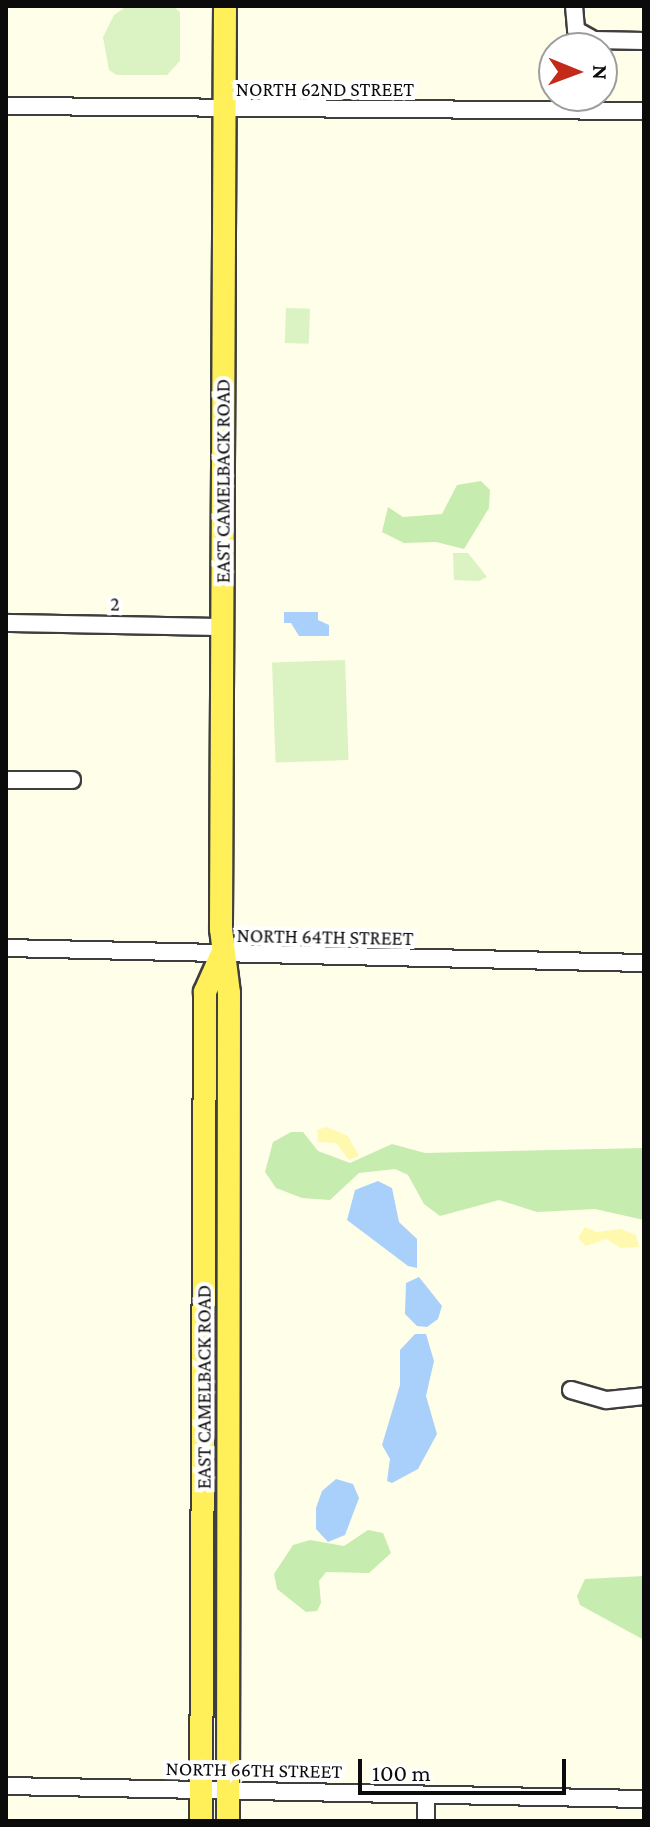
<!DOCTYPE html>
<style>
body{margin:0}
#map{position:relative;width:650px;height:1827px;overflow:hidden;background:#fffee8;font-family:"Crimson Pro",serif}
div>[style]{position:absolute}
.green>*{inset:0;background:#c6ecb0}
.sand>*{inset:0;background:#fff9b0}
.pitch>*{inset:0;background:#dbf2c2;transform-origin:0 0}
.water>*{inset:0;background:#a9d0fb}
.roads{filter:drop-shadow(2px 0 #3e3e3e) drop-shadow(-2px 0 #3e3e3e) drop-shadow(0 2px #3e3e3e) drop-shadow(0 -2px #3e3e3e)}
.minor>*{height:16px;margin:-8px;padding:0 8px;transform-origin:8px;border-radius:8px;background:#fff}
.major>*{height:22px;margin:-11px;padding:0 11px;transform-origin:11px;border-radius:11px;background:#ffef58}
span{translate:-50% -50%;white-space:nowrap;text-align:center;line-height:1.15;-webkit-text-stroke:8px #fff;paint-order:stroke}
.street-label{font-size:20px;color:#0b0b0b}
.frame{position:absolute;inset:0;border:8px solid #0b0b0b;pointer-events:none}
.north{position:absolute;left:538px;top:32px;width:80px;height:80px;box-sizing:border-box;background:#fff;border:2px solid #9d9d9d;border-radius:50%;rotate:91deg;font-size:22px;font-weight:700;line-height:32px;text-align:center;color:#0b0b0b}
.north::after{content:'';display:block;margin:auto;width:28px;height:36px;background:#c42a19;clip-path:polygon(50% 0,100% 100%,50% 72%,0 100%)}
.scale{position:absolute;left:358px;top:1759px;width:208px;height:36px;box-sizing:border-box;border:4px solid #0b0b0b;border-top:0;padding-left:10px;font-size:24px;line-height:28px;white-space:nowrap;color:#0b0b0b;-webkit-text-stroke:6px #fff;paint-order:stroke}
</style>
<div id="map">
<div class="green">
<div style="clip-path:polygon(481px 481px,490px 490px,489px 508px,464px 549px,436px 542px,404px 543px,382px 532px,388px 507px,403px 517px,442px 514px,457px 485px)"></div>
<div style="clip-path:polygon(291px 1132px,303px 1132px,318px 1151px,350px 1163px,392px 1144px,425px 1153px,644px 1148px,644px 1220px,595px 1209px,537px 1212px,499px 1200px,440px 1216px,424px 1204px,408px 1175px,395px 1169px,359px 1173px,330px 1200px,302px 1198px,276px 1188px,265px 1172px,273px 1142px)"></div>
<div style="clip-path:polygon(368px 1530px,383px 1533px,391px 1553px,369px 1573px,326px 1572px,319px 1581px,321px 1603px,317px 1611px,306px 1612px,277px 1589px,274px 1574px,293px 1545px,310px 1540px,344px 1546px)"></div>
<div style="clip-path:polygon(644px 1576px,644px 1640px,580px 1605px,577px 1596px,585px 1579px)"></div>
</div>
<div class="sand">
<div style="clip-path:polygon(326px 1127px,348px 1136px,359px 1156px,349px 1160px,336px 1143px,318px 1142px,317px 1130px)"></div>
<div style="clip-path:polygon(585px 1227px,597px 1232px,621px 1229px,636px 1235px,639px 1247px,621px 1248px,606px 1239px,586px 1246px,578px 1238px)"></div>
</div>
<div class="pitch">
<div style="clip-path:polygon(173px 6px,180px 12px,180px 61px,167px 75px,117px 75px,109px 70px,103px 37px,114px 15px,127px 6px)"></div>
<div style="left:286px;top:308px;width:24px;height:35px;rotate:2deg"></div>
<div style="clip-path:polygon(453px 553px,468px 553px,487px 577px,479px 581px,454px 580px)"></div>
<div style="left:345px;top:660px;width:100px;height:73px;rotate:88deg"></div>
</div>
<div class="water">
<div style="clip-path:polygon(284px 612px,318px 612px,318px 620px,329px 625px,329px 636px,299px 636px,291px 623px,284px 623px)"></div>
<div style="clip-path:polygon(378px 1181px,392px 1188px,399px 1222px,417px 1239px,417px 1268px,408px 1266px,347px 1220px,355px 1190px)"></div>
<div style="clip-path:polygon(419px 1277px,442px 1306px,438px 1319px,427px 1327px,417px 1326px,405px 1314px,406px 1283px)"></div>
<div style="clip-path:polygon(415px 1334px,426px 1334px,434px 1361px,426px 1396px,437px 1434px,418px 1469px,392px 1483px,387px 1481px,390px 1459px,382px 1445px,400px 1385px,400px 1350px)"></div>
<div style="clip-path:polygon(336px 1479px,353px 1484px,359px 1498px,345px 1535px,328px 1542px,316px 1529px,316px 1508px,322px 1491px)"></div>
</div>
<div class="roads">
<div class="minor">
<div style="left:574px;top:6px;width:24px;rotate:85deg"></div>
<div style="left:576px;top:30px;width:21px;rotate:29deg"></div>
<div style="left:594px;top:40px;width:50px;rotate:1.1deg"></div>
<div style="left:6px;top:106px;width:638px;rotate:0.45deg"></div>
<div style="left:6px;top:623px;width:217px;rotate:1.1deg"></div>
<div style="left:6px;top:780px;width:66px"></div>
<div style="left:6px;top:948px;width:638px;rotate:1.35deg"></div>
<div style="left:571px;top:1390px;width:37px;rotate:16deg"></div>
<div style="left:607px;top:1400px;width:37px;rotate:-6deg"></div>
<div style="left:6px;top:1786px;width:638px;rotate:1.17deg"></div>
<div style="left:426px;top:1821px;width:26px;rotate:-90deg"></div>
</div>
<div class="major">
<div style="left:225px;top:6px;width:923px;rotate:90.25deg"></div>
<div style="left:221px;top:929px;width:64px;rotate:82.9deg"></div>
<div style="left:229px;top:993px;width:828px;rotate:90.07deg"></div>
<div style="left:201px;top:1821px;width:829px;rotate:-89.72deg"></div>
<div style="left:205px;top:992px;width:39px;rotate:-66deg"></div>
</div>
</div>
<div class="street-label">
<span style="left:325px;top:89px">NORTH 62ND STREET</span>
<span style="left:223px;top:481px;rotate:-90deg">EAST CAMELBACK ROAD</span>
<span style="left:115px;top:604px;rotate:2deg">2</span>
<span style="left:325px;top:937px;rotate:1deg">NORTH 64TH STREET</span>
<span style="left:204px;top:1387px;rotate:-90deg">EAST CAMELBACK ROAD</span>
<span style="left:254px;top:1770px;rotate:1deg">NORTH 66TH STREET</span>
</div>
<div class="frame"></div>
<div class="north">N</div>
<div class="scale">100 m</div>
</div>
